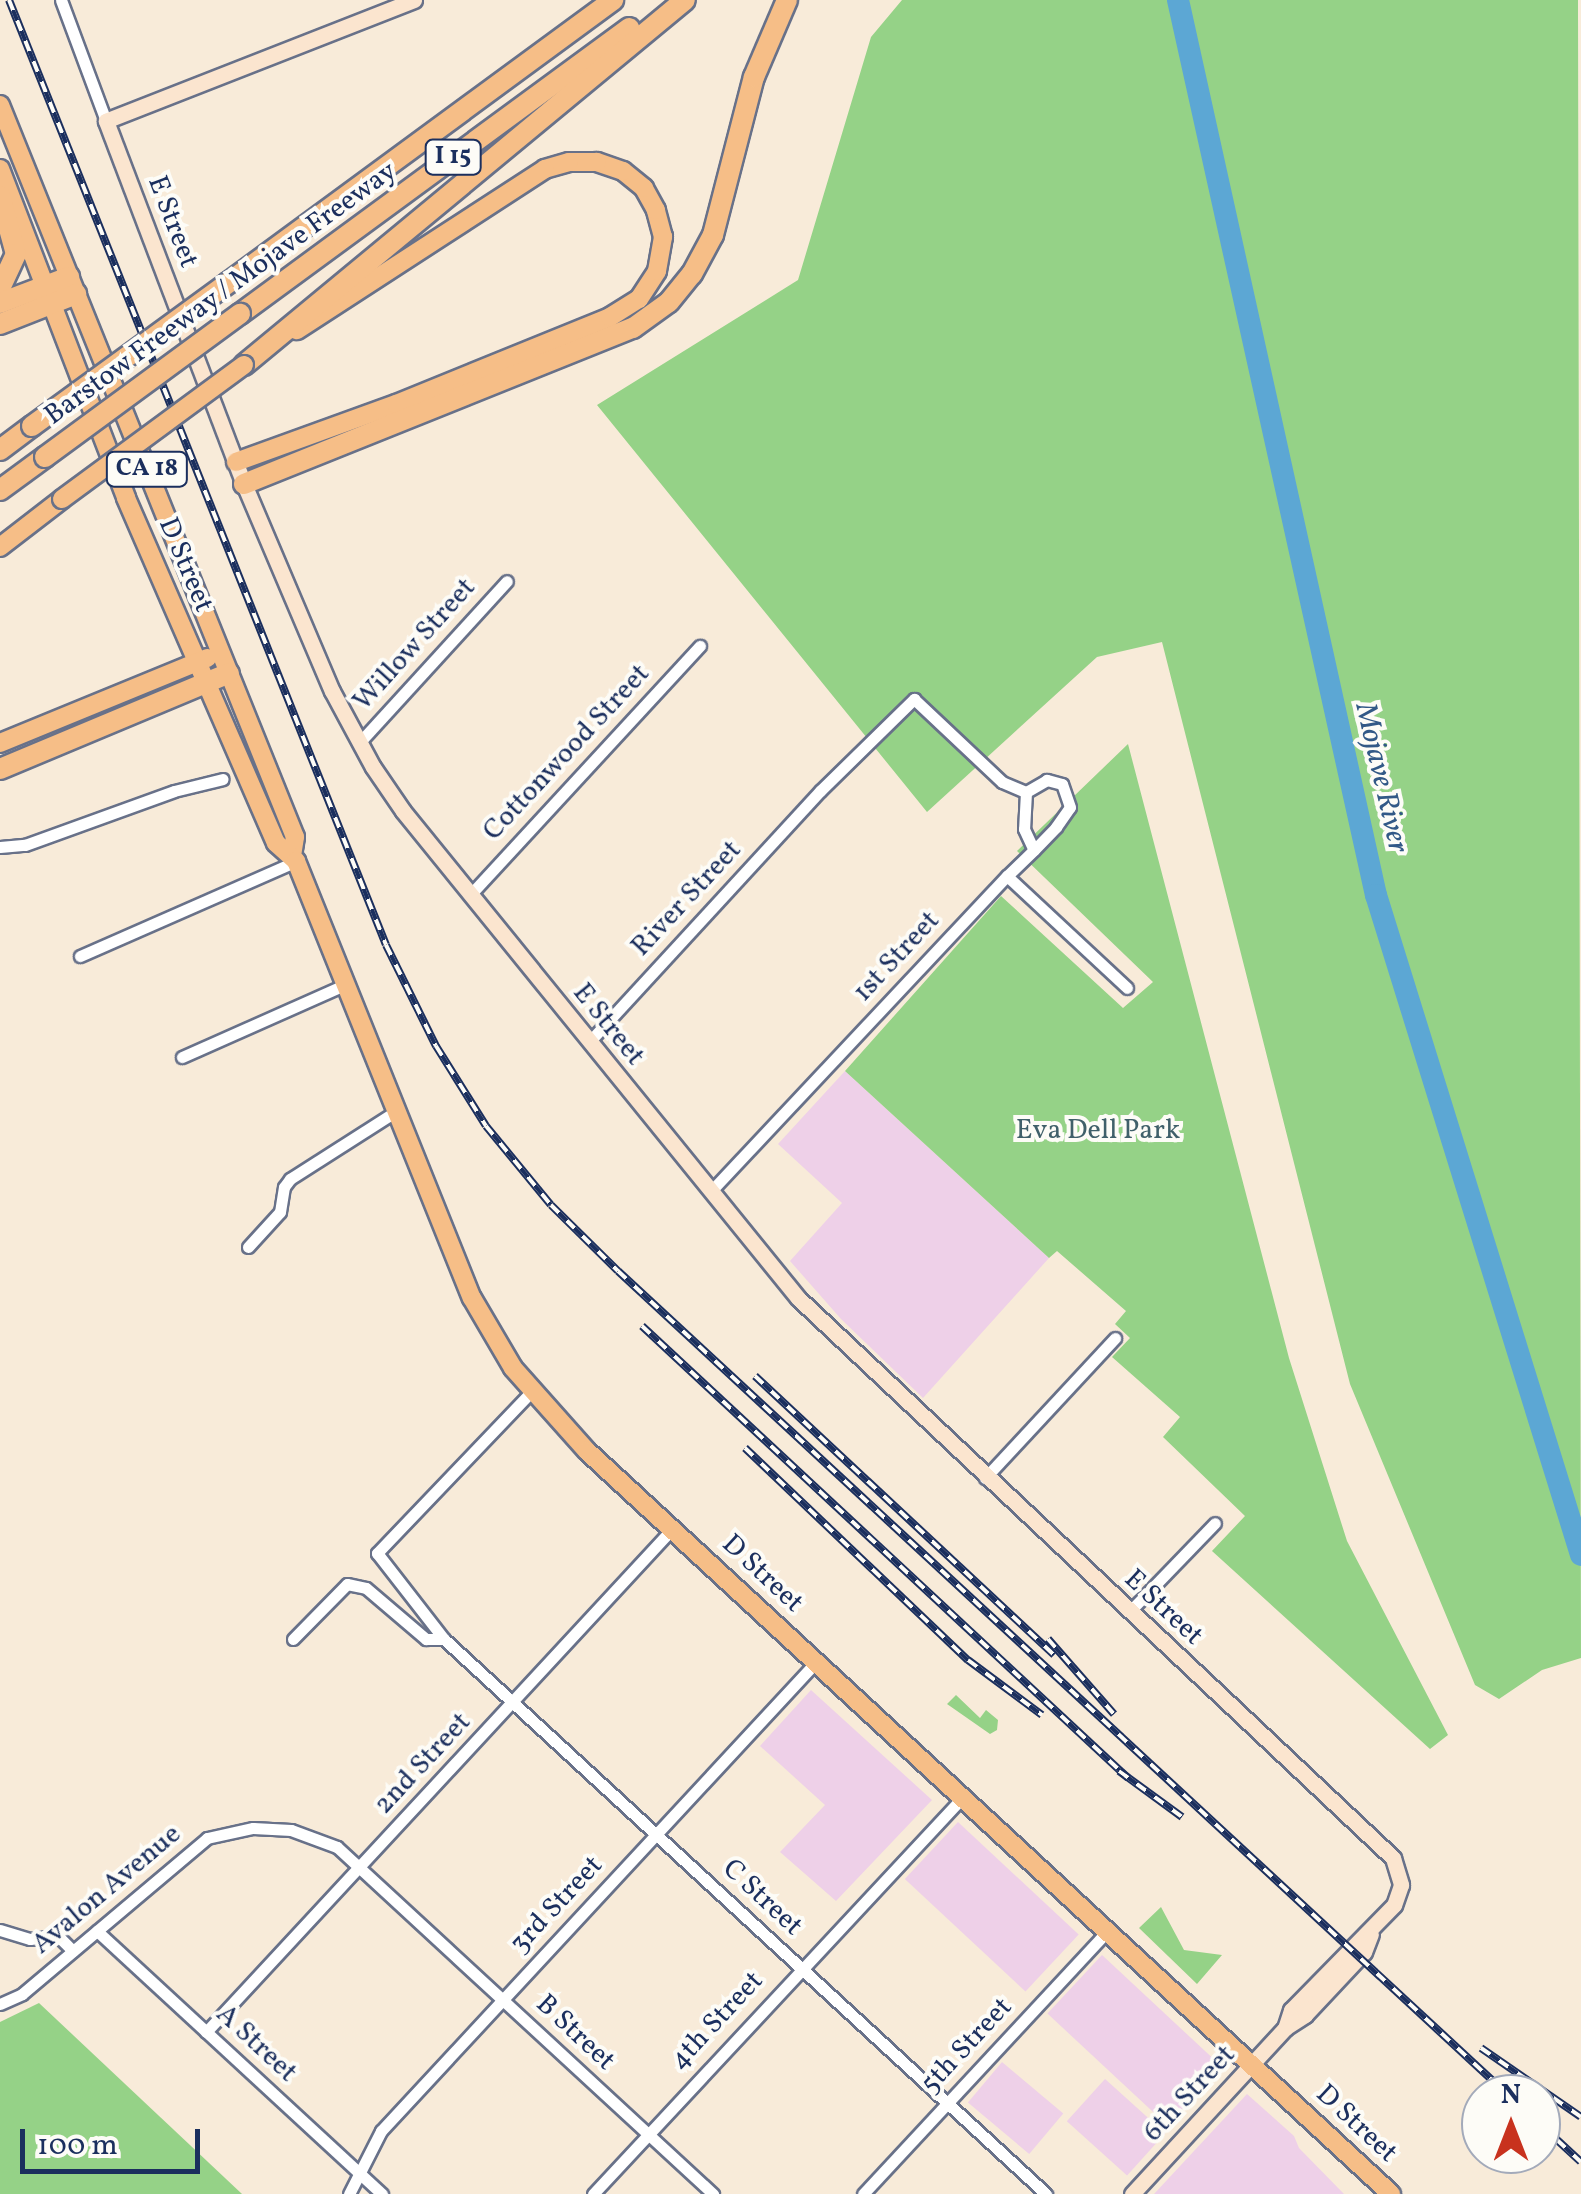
<!DOCTYPE html>
<style>
body{margin:0}
#map{position:relative;width:1581px;height:2194px;overflow:hidden;background:#f8ebd9;font-family:Vollkorn,serif}
div>[style]{position:absolute}
.built>*{inset:0;background:#eed0e8;transform-origin:0 0}
.green>*{inset:0;background:#95d287}
.river>*{height:22px;margin:-11px;padding:0 11px;transform-origin:11px;border-radius:11px;background:#5ca7d4}
.roads{filter:drop-shadow(2px 0 #687189) drop-shadow(-2px 0 #687189) drop-shadow(0 2px #687189) drop-shadow(0 -2px #687189)}
.street>*{height:11px;margin:-5.5px;padding:0 5.5px;transform-origin:5.5px;border-radius:5.5px;background:#fff}
.secondary>*{height:15px;margin:-7.5px;padding:0 7.5px;transform-origin:7.5px;border-radius:7.5px;background:#fbe5cf}
.primary>*{height:18px;margin:-9px;padding:0 9px;transform-origin:9px;border-radius:9px;background:#f6be87}
.highway>*{height:20px;margin:-10px;padding:0 10px;transform-origin:10px;border-radius:10px;background:#f6be87}
.rail>*{height:8px;margin-top:-4px;transform-origin:0;background:repeating-linear-gradient(90deg,#fdfcf7 0 11px,#1b2f5e 0 22px);box-sizing:border-box;border-block:2px solid #1b2f5e}
.bridges{filter:drop-shadow(2px 0 #687189) drop-shadow(-2px 0 #687189) drop-shadow(0 2px #687189) drop-shadow(0 -2px #687189)}
.primary-bridge>*{height:18px;margin:-9px;padding:0 9px;transform-origin:9px;border-radius:9px;background:#f6be87}
.highway-bridge>*{height:20px;margin:-10px;padding:0 10px;transform-origin:10px;border-radius:10px;background:#f6be87}
span{translate:-50% -50%;white-space:nowrap;text-align:center;line-height:1.15;-webkit-text-stroke:8px #fdfcf7;paint-order:stroke}
.shield-label span{padding:2px 8px;background:#fdfcf7;border:2px solid;border-radius:8px;-webkit-text-stroke-width:0}
.shield-label{font-size:25px;color:#1b2f5e;font-weight:700}
.street-label{font-size:28px;color:#1b2f5e}
.park-label{font-size:28px;color:#40606a}
.water-label{font-size:30px;color:#325987;font-style:italic}
.north{position:absolute;left:1461px;top:2074px;width:100px;height:100px;box-sizing:border-box;background:#fdfcf7;border:2px solid #a3aaba;border-radius:50%;rotate:0deg;font-size:28px;font-weight:700;line-height:40px;text-align:center;color:#1b2f5e}
.north::after{content:'';display:block;margin:auto;width:35px;height:45px;background:#c8321e;clip-path:polygon(50% 0,100% 100%,50% 72%,0 100%)}
.scale{position:absolute;left:20px;top:2129px;width:180px;height:45px;box-sizing:border-box;border:5px solid #1b2f5e;border-top:0;padding-left:12px;font-size:30px;line-height:35px;white-space:nowrap;color:#1b2f5e;-webkit-text-stroke:8px #fdfcf7;paint-order:stroke}
</style>
<div id="map">
<div class="built">
<div style="clip-path:polygon(845px 1071px,1049px 1258px,923px 1398px,841px 1319px,790px 1261px,842px 1203px,778px 1144px)"></div>
<div style="clip-path:polygon(811px 1690px,932px 1800px,836px 1901px,780px 1852px,825px 1805px,760px 1746px)"></div>
<div style="left:958px;top:1822px;width:165px;height:78px;rotate:43deg"></div>
<div style="left:1102px;top:1955px;width:164px;height:80px;rotate:43deg"></div>
<div style="left:1002px;top:2062px;width:80px;height:53px;rotate:40deg"></div>
<div style="left:1105px;top:2079px;width:81px;height:57px;rotate:42deg"></div>
<div style="clip-path:polygon(1247px 2094px,1294px 2136px,1299px 2148px,1344px 2194px,1154px 2194px)"></div>
</div>
<div class="green">
<div style="clip-path:polygon(902px 0,1578px 0,1581px 1658px,1542px 1670px,1499px 1699px,1475px 1685px,1350px 1384px,1162px 642px,1097px 657px,927px 812px,597px 405px,798px 280px,871px 37px)"></div>
<div style="clip-path:polygon(1128px 744px,1289px 1358px,1347px 1541px,1448px 1735px,1430px 1749px,1212px 1551px,1245px 1516px,1163px 1437px,1180px 1417px,1112px 1357px,1130px 1338px,1115px 1324px,1126px 1311px,1057px 1251px,1049px 1258px,845px 1071px,1001px 896px,1123px 1008px,1153px 982px,1017px 851px)"></div>
<div style="clip-path:polygon(956px 1695px,980px 1718px,986px 1710px,998px 1720px,997px 1730px,990px 1734px,947px 1704px)"></div>
<div style="clip-path:polygon(1161px 1907px,1184px 1950px,1222px 1955px,1197px 1984px,1139px 1928px)"></div>
<div style="clip-path:polygon(39px 2003px,242px 2194px,0 2194px,0 2022px)"></div>
</div>
<div class="river">
<div style="left:1178px;top:0;width:917px;rotate:77.53deg"></div>
<div style="left:1376px;top:895px;width:691px;rotate:72.74deg"></div>
</div>
<div class="roads">
<div class="street">
<div style="left:61px;top:0;width:129px;rotate:69.6deg"></div>
<div style="left:359px;top:743px;width:219px;rotate:-47.6deg"></div>
<div style="left:0;top:847px;width:25px;rotate:-5deg"></div>
<div style="left:25px;top:845px;width:158px;rotate:-19.9deg"></div>
<div style="left:174px;top:791px;width:50px;rotate:-13.8deg"></div>
<div style="left:1007px;top:876px;width:37px;rotate:-44deg"></div>
<div style="left:1034px;top:850px;width:32px;rotate:-46deg"></div>
<div style="left:1056px;top:827px;width:24px;rotate:-55deg"></div>
<div style="left:1070px;top:807px;width:24px;rotate:-109deg"></div>
<div style="left:1062px;top:784px;width:16px;rotate:-165deg"></div>
<div style="left:1047px;top:780px;width:24px;rotate:150deg"></div>
<div style="left:1026px;top:792px;width:37px;rotate:93deg"></div>
<div style="left:1024px;top:829px;width:23px;rotate:65deg"></div>
<div style="left:470px;top:895px;width:339px;rotate:-47.3deg"></div>
<div style="left:80px;top:956px;width:236px;rotate:-23.7deg"></div>
<div style="left:590px;top:1041px;width:340px;rotate:-47.4deg"></div>
<div style="left:820px;top:791px;width:132px;rotate:-44.4deg"></div>
<div style="left:914px;top:699px;width:121px;rotate:43.3deg"></div>
<div style="left:1002px;top:782px;width:26px;rotate:23deg"></div>
<div style="left:182px;top:1057px;width:180px;rotate:-23.9deg"></div>
<div style="left:711px;top:1191px;width:432px;rotate:-46.8deg"></div>
<div style="left:1007px;top:876px;width:164px;rotate:43deg"></div>
<div style="left:248px;top:1247px;width:47px;rotate:-47.6deg"></div>
<div style="left:280px;top:1212px;width:25px;rotate:-81deg"></div>
<div style="left:284px;top:1187px;width:10px;rotate:-53deg"></div>
<div style="left:290px;top:1179px;width:128px;rotate:-32.6deg"></div>
<div style="left:531px;top:1392px;width:223px;rotate:133.7deg"></div>
<div style="left:377px;top:1553px;width:109px;rotate:52.1deg"></div>
<div style="left:444px;top:1639px;width:819px;rotate:42.67deg"></div>
<div style="left:985px;top:1478px;width:191px;rotate:-47.1deg"></div>
<div style="left:1130px;top:1611px;width:122px;rotate:-46deg"></div>
<div style="left:293px;top:1639px;width:77px;rotate:-45.5deg"></div>
<div style="left:347px;top:1584px;width:19px;rotate:12deg"></div>
<div style="left:366px;top:1588px;width:79px;rotate:40.4deg"></div>
<div style="left:426px;top:1639px;width:18px"></div>
<div style="left:0;top:1930px;width:31px;rotate:17deg"></div>
<div style="left:30px;top:1939px;width:28px;rotate:-6deg"></div>
<div style="left:58px;top:1936px;width:21px;rotate:45deg"></div>
<div style="left:97px;top:1931px;width:388px;rotate:42.7deg"></div>
<div style="left:0;top:2004px;width:24px;rotate:-24deg"></div>
<div style="left:22px;top:1994px;width:242px;rotate:-40.1deg"></div>
<div style="left:207px;top:1838px;width:47px;rotate:-12.3deg"></div>
<div style="left:253px;top:1828px;width:38px;rotate:3deg"></div>
<div style="left:291px;top:1830px;width:49px;rotate:20.3deg"></div>
<div style="left:337px;top:1847px;width:512px;rotate:42.7deg"></div>
<div style="left:206px;top:2032px;width:687px;rotate:-47.18deg"></div>
<div style="left:349px;top:2194px;width:71px;rotate:-63.1deg"></div>
<div style="left:381px;top:2131px;width:641px;rotate:-47.15deg"></div>
<div style="left:593px;top:2194px;width:543px;rotate:-47.02deg"></div>
<div style="left:863px;top:2194px;width:359px;rotate:-47.1deg"></div>
</div>
<div class="secondary">
<div style="left:414px;top:0;width:331px;rotate:158.6deg"></div>
<div style="left:106px;top:121px;width:388px;rotate:69.2deg"></div>
<div style="left:244px;top:484px;width:225px;rotate:67deg"></div>
<div style="left:332px;top:691px;width:86px;rotate:61.7deg"></div>
<div style="left:373px;top:767px;width:53px;rotate:55.7deg"></div>
<div style="left:403px;top:811px;width:627px;rotate:50.95deg"></div>
<div style="left:798px;top:1298px;width:817px;rotate:43.26deg"></div>
<div style="left:1393px;top:1858px;width:28px;rotate:73deg"></div>
<div style="left:1401px;top:1885px;width:21px;rotate:109deg"></div>
<div style="left:1394px;top:1905px;width:147px;rotate:134.4deg"></div>
<div style="left:1291px;top:2010px;width:19px;rotate:108deg"></div>
<div style="left:1132px;top:2194px;width:226px;rotate:-47.3deg"></div>
<div style="left:1285px;top:2028px;width:24px;rotate:-33deg"></div>
<div style="left:1305px;top:2015px;width:86px;rotate:-46.9deg"></div>
<div style="left:1364px;top:1952px;width:19px;rotate:-69deg"></div>
</div>
<div class="primary">
<div style="left:0;top:105px;width:789px;rotate:68.05deg"></div>
<div style="left:295px;top:837px;width:18px;rotate:99deg"></div>
<div style="left:0;top:169px;width:352px;rotate:69deg"></div>
<div style="left:126px;top:498px;width:376px;rotate:66.5deg"></div>
<div style="left:276px;top:843px;width:27px;rotate:42deg"></div>
<div style="left:296px;top:861px;width:471px;rotate:68.1deg"></div>
<div style="left:472px;top:1298px;width:81px;rotate:59.6deg"></div>
<div style="left:513px;top:1368px;width:111px;rotate:48.3deg"></div>
<div style="left:587px;top:1451px;width:1095px;rotate:42.74deg"></div>
<div style="left:236px;top:462px;width:170px;rotate:-19.9deg"></div>
<div style="left:396px;top:404px;width:231px;rotate:-22.1deg"></div>
<div style="left:610px;top:317px;width:34px;rotate:-32deg"></div>
<div style="left:639px;top:299px;width:33px;rotate:-57deg"></div>
<div style="left:657px;top:271px;width:35px;rotate:-80deg"></div>
<div style="left:663px;top:237px;width:28px;rotate:-105deg"></div>
<div style="left:656px;top:210px;width:25px;rotate:-119deg"></div>
<div style="left:644px;top:188px;width:27px;rotate:-141deg"></div>
<div style="left:623px;top:171px;width:28px;rotate:-161deg"></div>
<div style="left:597px;top:162px;width:28px;rotate:180deg"></div>
<div style="left:569px;top:162px;width:25px;rotate:164deg"></div>
<div style="left:545px;top:169px;width:296px;rotate:147deg"></div>
<div style="left:0;top:547px;width:78px;rotate:-37.7deg"></div>
<div style="left:0;top:743px;width:224px;rotate:-22.3deg"></div>
</div>
<div class="highway">
<div style="left:0;top:196px;width:60px;rotate:74.6deg"></div>
<div style="left:16px;top:254px;width:38px;rotate:115deg"></div>
<div style="left:228px;top:283px;width:478px;rotate:-36.3deg"></div>
<div style="left:0;top:303px;width:74px;rotate:-20.6deg"></div>
<div style="left:240px;top:314px;width:483px;rotate:-36.3deg"></div>
<div style="left:0;top:324px;width:82px;rotate:-21.5deg"></div>
<div style="left:244px;top:365px;width:572px;rotate:-39.61deg"></div>
<div style="left:0;top:450px;width:40px;rotate:-37deg"></div>
<div style="left:244px;top:484px;width:419px;rotate:-21.9deg"></div>
<div style="left:633px;top:328px;width:44px;rotate:-35.8deg"></div>
<div style="left:669px;top:302px;width:36px;rotate:-51deg"></div>
<div style="left:692px;top:274px;width:44px;rotate:-61.7deg"></div>
<div style="left:713px;top:235px;width:163px;rotate:-75.5deg"></div>
<div style="left:754px;top:77px;width:84px;rotate:-66.8deg"></div>
<div style="left:0;top:490px;width:56px;rotate:-36.3deg"></div>
<div style="left:0;top:769px;width:248px;rotate:-22.7deg"></div>
</div>
</div>
<div class="rail">
<div style="left:9px;top:0;width:1017px;rotate:68.25deg"></div>
<div style="left:386px;top:945px;width:113px;rotate:63.7deg"></div>
<div style="left:436px;top:1046px;width:94px;rotate:58deg"></div>
<div style="left:486px;top:1126px;width:102px;rotate:50.6deg"></div>
<div style="left:551px;top:1205px;width:94px;rotate:44.6deg"></div>
<div style="left:618px;top:1271px;width:1211px;rotate:42.79deg"></div>
<div style="left:642px;top:1326px;width:664px;rotate:42.92deg"></div>
<div style="left:755px;top:1376px;width:409px;rotate:43deg"></div>
<div style="left:745px;top:1448px;width:308px;rotate:43.6deg"></div>
<div style="left:968px;top:1660px;width:92px;rotate:36.6deg"></div>
<div style="left:1048px;top:1639px;width:100px;rotate:48.7deg"></div>
<div style="left:1119px;top:1771px;width:78px;rotate:36.1deg"></div>
<div style="left:1481px;top:2048px;width:121px;rotate:34.6deg"></div>
<div style="left:1541px;top:2125px;width:54px;rotate:42.8deg"></div>
</div>
<div class="bridges">
<div class="primary-bridge">
<div style="left:62px;top:499px;width:226px;rotate:-36.4deg"></div>
</div>
<div class="highway-bridge">
<div style="left:32px;top:426px;width:243px;rotate:-36.1deg"></div>
<div style="left:45px;top:457px;width:242px;rotate:-36.3deg"></div>
</div>
</div>
<div class="shield-label">
<span style="left:453px;top:157px">I 15</span>
<span style="left:147px;top:469px">CA 18</span>
</div>
<div class="street-label">
<span style="left:172px;top:222px;rotate:69deg">E Street</span>
<span style="left:221px;top:294px;rotate:-36deg">Barstow Freeway / Mojave Freeway</span>
<span style="left:185px;top:565px;rotate:67deg">D Street</span>
<span style="left:415px;top:645px;rotate:-48deg">Willow Street</span>
<span style="left:567px;top:753px;rotate:-47deg">Cottonwood Street</span>
<span style="left:687px;top:899px;rotate:-47deg">River Street</span>
<span style="left:897px;top:957px;rotate:-47deg">1st Street</span>
<span style="left:608px;top:1025px;rotate:51deg">E Street</span>
<span style="left:762px;top:1574px;rotate:43deg">D Street</span>
<span style="left:1163px;top:1608px;rotate:43deg">E Street</span>
<span style="left:423px;top:1764px;rotate:-47deg">2nd Street</span>
<span style="left:107px;top:1890px;rotate:-40deg">Avalon Avenue</span>
<span style="left:762px;top:1898px;rotate:43deg">C Street</span>
<span style="left:557px;top:1905px;rotate:-47deg">3rd Street</span>
<span style="left:717px;top:2021px;rotate:-47deg">4th Street</span>
<span style="left:575px;top:2033px;rotate:43deg">B Street</span>
<span style="left:256px;top:2044px;rotate:43deg">A Street</span>
<span style="left:967px;top:2046px;rotate:-47deg">5th Street</span>
<span style="left:1190px;top:2094px;rotate:-47deg">6th Street</span>
<span style="left:1356px;top:2124px;rotate:43deg">D Street</span>
</div>
<div class="park-label">
<span style="left:1098px;top:1131px">Eva Dell Park</span>
</div>
<div class="water-label">
<span style="left:1381px;top:778px;rotate:77deg">Mojave River</span>
</div>
<div class="north">N</div>
<div class="scale">100 m</div>
</div>
